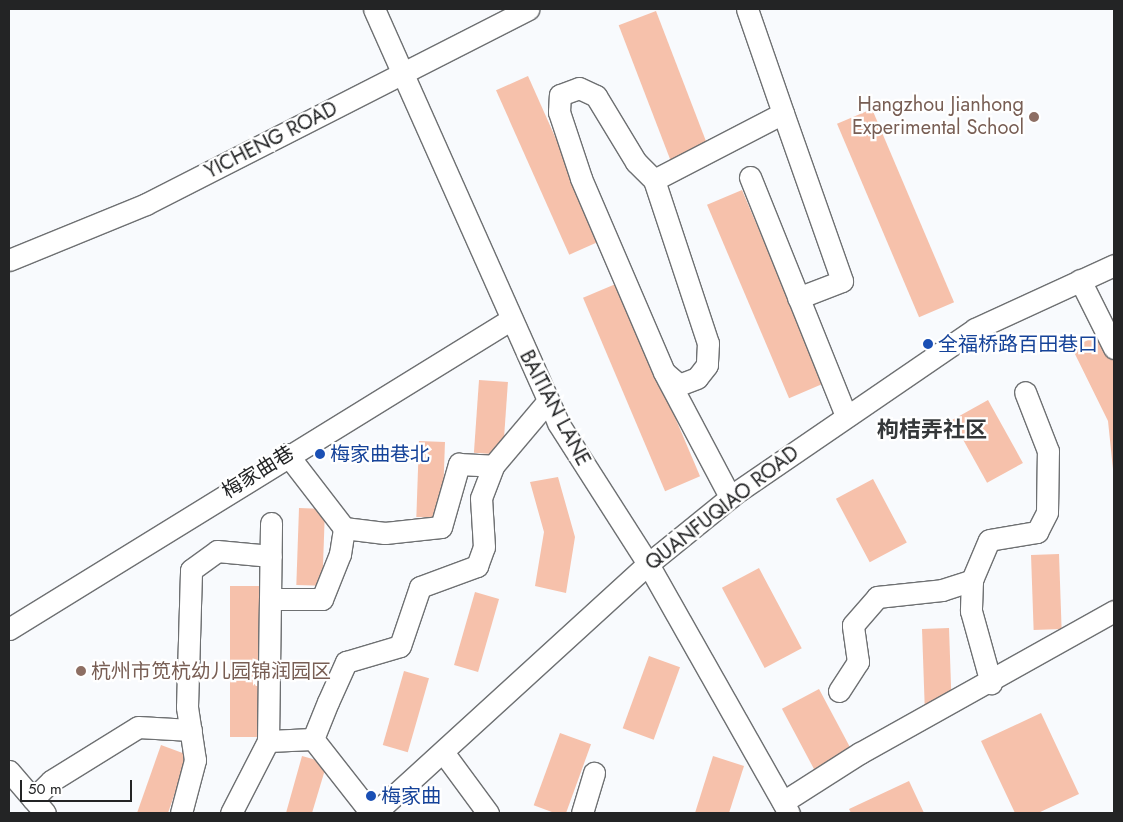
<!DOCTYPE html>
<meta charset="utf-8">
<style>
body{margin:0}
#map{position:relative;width:1123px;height:822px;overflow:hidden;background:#f8fafd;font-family:Jost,"Noto Sans SC",sans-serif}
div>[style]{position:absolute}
.building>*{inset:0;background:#f6c1ab;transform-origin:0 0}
.roads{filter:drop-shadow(1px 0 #6e7072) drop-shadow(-1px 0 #6e7072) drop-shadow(0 1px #6e7072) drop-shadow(0 -1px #6e7072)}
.minor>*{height:21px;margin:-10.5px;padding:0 10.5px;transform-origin:10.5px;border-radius:10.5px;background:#fff}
.dots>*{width:14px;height:14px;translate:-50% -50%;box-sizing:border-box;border:2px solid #fff;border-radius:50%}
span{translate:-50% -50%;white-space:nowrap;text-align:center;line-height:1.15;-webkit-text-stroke:4.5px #fff;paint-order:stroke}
.education-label{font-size:20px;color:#785e54}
.right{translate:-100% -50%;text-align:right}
.left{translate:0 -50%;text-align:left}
.street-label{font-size:20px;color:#232425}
.transit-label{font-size:20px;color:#164399}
.quarter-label{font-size:22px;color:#35383a;font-weight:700}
.frame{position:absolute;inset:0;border:10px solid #232425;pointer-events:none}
.scale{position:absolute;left:20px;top:780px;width:112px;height:22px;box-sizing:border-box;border:2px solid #232425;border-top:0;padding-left:6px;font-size:15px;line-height:18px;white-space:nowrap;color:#232425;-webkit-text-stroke:4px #fff;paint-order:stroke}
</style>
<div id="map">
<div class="building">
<div style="left:656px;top:11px;width:150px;height:40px;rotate:69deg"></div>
<div style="left:528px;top:76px;width:180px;height:35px;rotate:66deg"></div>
<div style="left:872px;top:109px;width:210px;height:38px;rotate:67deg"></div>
<div style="left:742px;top:190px;width:210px;height:38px;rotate:67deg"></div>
<div style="left:618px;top:283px;width:210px;height:38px;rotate:67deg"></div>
<div style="clip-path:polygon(1104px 332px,1114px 355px,1114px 479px,1108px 421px,1072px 348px)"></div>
<div style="left:479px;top:380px;width:29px;height:73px;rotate:4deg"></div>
<div style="left:988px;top:400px;width:72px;height:41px;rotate:61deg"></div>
<div style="left:419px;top:441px;width:26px;height:76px;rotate:2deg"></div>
<div style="clip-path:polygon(558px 477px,575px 537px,566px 593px,535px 586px,544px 532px,530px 482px)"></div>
<div style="left:873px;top:479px;width:72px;height:42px;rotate:62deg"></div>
<div style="left:299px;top:508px;width:26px;height:77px;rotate:2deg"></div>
<div style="left:1059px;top:554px;width:75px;height:28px;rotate:88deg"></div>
<div style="left:759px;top:568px;width:91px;height:42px;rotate:62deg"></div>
<div style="left:230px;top:586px;width:32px;height:151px"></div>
<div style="left:475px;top:592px;width:25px;height:76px;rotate:16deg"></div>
<div style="left:949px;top:628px;width:75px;height:27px;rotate:88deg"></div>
<div style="left:649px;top:656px;width:33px;height:77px;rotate:20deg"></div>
<div style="left:404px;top:671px;width:26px;height:77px;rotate:16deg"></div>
<div style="left:819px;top:689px;width:72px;height:42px;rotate:62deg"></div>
<div style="clip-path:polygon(1041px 713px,1079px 794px,1038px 813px,1015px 813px,981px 741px)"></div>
<div style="left:560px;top:733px;width:33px;height:77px;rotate:20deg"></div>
<div style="clip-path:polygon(161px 745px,188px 755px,168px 813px,137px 813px)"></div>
<div style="clip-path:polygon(302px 756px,327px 763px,312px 813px,286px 813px)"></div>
<div style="clip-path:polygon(713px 756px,744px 766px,729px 813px,695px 813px)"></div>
<div style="clip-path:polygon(909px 781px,924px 813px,851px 813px,849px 809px)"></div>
</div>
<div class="roads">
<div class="minor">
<div style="left:374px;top:9px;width:453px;rotate:66deg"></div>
<div style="left:558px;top:423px;width:167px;rotate:57.4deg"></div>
<div style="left:648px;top:564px;width:286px;rotate:60.5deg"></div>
<div style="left:579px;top:88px;width:19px;rotate:25deg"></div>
<div style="left:596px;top:96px;width:77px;rotate:58.8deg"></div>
<div style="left:636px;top:162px;width:25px;rotate:45deg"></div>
<div style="left:654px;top:180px;width:172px;rotate:71.7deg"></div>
<div style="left:708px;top:343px;width:22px;rotate:93deg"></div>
<div style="left:707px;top:365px;width:16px;rotate:128deg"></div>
<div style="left:697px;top:378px;width:19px;rotate:159deg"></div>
<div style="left:679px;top:385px;width:20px;rotate:-139deg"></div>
<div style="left:664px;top:372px;width:211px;rotate:-113.2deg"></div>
<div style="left:581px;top:178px;width:70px;rotate:-108.4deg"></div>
<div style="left:559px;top:112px;width:17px;rotate:-87deg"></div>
<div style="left:560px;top:95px;width:20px;rotate:-20deg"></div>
<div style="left:783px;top:113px;width:178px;rotate:70.6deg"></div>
<div style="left:842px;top:281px;width:47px;rotate:158.9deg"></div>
<div style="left:750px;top:177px;width:258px;rotate:68.1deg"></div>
<div style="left:654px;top:180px;width:145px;rotate:-27.4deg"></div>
<div style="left:783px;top:113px;width:110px;rotate:-109.1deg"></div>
<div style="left:9px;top:260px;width:148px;rotate:-22.2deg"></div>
<div style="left:146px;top:204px;width:429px;rotate:-27deg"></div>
<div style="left:1080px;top:280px;width:76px;rotate:63.4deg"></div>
<div style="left:665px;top:374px;width:139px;rotate:62.1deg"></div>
<div style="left:287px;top:454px;width:93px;rotate:52.4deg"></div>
<div style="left:972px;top:580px;width:31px;rotate:92deg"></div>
<div style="left:971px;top:611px;width:75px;rotate:74.5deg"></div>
<div style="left:270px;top:599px;width:52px"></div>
<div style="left:322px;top:599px;width:48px;rotate:-68.2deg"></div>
<div style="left:340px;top:554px;width:26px;rotate:-81deg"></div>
<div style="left:344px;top:528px;width:41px;rotate:7deg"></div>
<div style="left:385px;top:533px;width:56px;rotate:-6.1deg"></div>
<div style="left:441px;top:527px;width:66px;rotate:-74.1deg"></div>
<div style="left:459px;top:464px;width:34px;rotate:3deg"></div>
<div style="left:9px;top:629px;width:589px;rotate:-31.66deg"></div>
<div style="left:839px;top:691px;width:35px;rotate:-57deg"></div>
<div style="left:858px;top:662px;width:37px;rotate:-98deg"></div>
<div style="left:853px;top:625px;width:37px;rotate:-49deg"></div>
<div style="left:877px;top:597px;width:65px;rotate:-6.1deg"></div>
<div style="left:942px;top:590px;width:32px;rotate:-18deg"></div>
<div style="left:972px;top:580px;width:43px;rotate:-67deg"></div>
<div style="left:989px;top:540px;width:49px;rotate:-9.5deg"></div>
<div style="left:1037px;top:532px;width:22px;rotate:-63deg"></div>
<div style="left:1047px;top:512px;width:61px;rotate:-89.1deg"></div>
<div style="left:1048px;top:451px;width:63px;rotate:-111.3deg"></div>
<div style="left:268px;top:741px;width:45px;rotate:-2.5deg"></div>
<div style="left:443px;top:752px;width:76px;rotate:53.6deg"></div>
<div style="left:9px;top:771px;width:55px;rotate:49.4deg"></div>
<div style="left:33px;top:799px;width:25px;rotate:-45deg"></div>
<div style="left:51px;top:781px;width:102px;rotate:-31.8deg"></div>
<div style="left:138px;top:727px;width:53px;rotate:3.2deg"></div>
<div style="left:783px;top:802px;width:91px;rotate:-32.5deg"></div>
<div style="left:860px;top:753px;width:291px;rotate:-29.2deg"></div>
<div style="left:181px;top:813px;width:55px;rotate:-75.2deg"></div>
<div style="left:195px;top:760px;width:54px;rotate:-98.6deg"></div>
<div style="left:187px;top:707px;width:137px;rotate:-88.3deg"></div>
<div style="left:191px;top:570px;width:32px;rotate:-36deg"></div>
<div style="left:217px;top:551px;width:54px;rotate:5.3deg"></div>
<div style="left:231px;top:813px;width:81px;rotate:-62.8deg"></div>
<div style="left:268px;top:741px;width:218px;rotate:-89.2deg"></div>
<div style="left:371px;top:813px;width:94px;rotate:-128.1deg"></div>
<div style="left:313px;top:739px;width:40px;rotate:-68deg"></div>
<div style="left:328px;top:702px;width:44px;rotate:-65.8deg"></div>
<div style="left:346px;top:662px;width:56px;rotate:-16.5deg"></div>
<div style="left:400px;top:646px;width:62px;rotate:-71.3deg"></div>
<div style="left:420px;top:587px;width:61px;rotate:-20.2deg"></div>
<div style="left:477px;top:566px;width:20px;rotate:-70deg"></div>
<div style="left:484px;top:547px;width:49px;rotate:-93.5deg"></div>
<div style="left:481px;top:498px;width:34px;rotate:-69deg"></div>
<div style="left:493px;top:466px;width:85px;rotate:-49.8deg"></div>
<div style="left:375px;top:813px;width:369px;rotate:-42.4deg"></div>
<div style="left:648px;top:564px;width:114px;rotate:-39deg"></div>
<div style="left:737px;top:492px;width:288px;rotate:-34.4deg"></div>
<div style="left:975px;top:329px;width:153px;rotate:-24.7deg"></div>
<div style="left:582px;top:813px;width:42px;rotate:-73.3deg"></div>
</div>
</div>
<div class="dots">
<div style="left:1034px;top:117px;background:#8d6e63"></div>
<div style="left:928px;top:344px;background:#1a4fb4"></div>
<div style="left:320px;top:454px;background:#1a4fb4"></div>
<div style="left:81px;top:671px;background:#8d6e63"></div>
<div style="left:371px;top:796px;background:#1a4fb4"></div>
</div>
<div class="education-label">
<span class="right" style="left:1024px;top:116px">Hangzhou Jianhong<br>Experimental School</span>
<span class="left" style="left:91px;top:671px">杭州市笕杭幼儿园锦润园区</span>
</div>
<div class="street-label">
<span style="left:271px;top:140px;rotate:-27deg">YICHENG ROAD</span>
<span style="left:555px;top:408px;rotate:62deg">BAITIAN LANE</span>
<span style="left:258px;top:472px;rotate:-32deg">梅家曲巷</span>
<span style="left:722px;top:508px;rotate:-38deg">QUANFUQIAO ROAD</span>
</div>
<div class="transit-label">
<span class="left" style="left:938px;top:344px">全福桥路百田巷口</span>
<span class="left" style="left:330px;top:454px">梅家曲巷北</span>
<span class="left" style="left:381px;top:796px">梅家曲</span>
</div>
<div class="quarter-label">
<span style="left:932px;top:430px">枸桔弄社区</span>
</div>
<div class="frame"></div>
<div class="scale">50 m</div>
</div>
